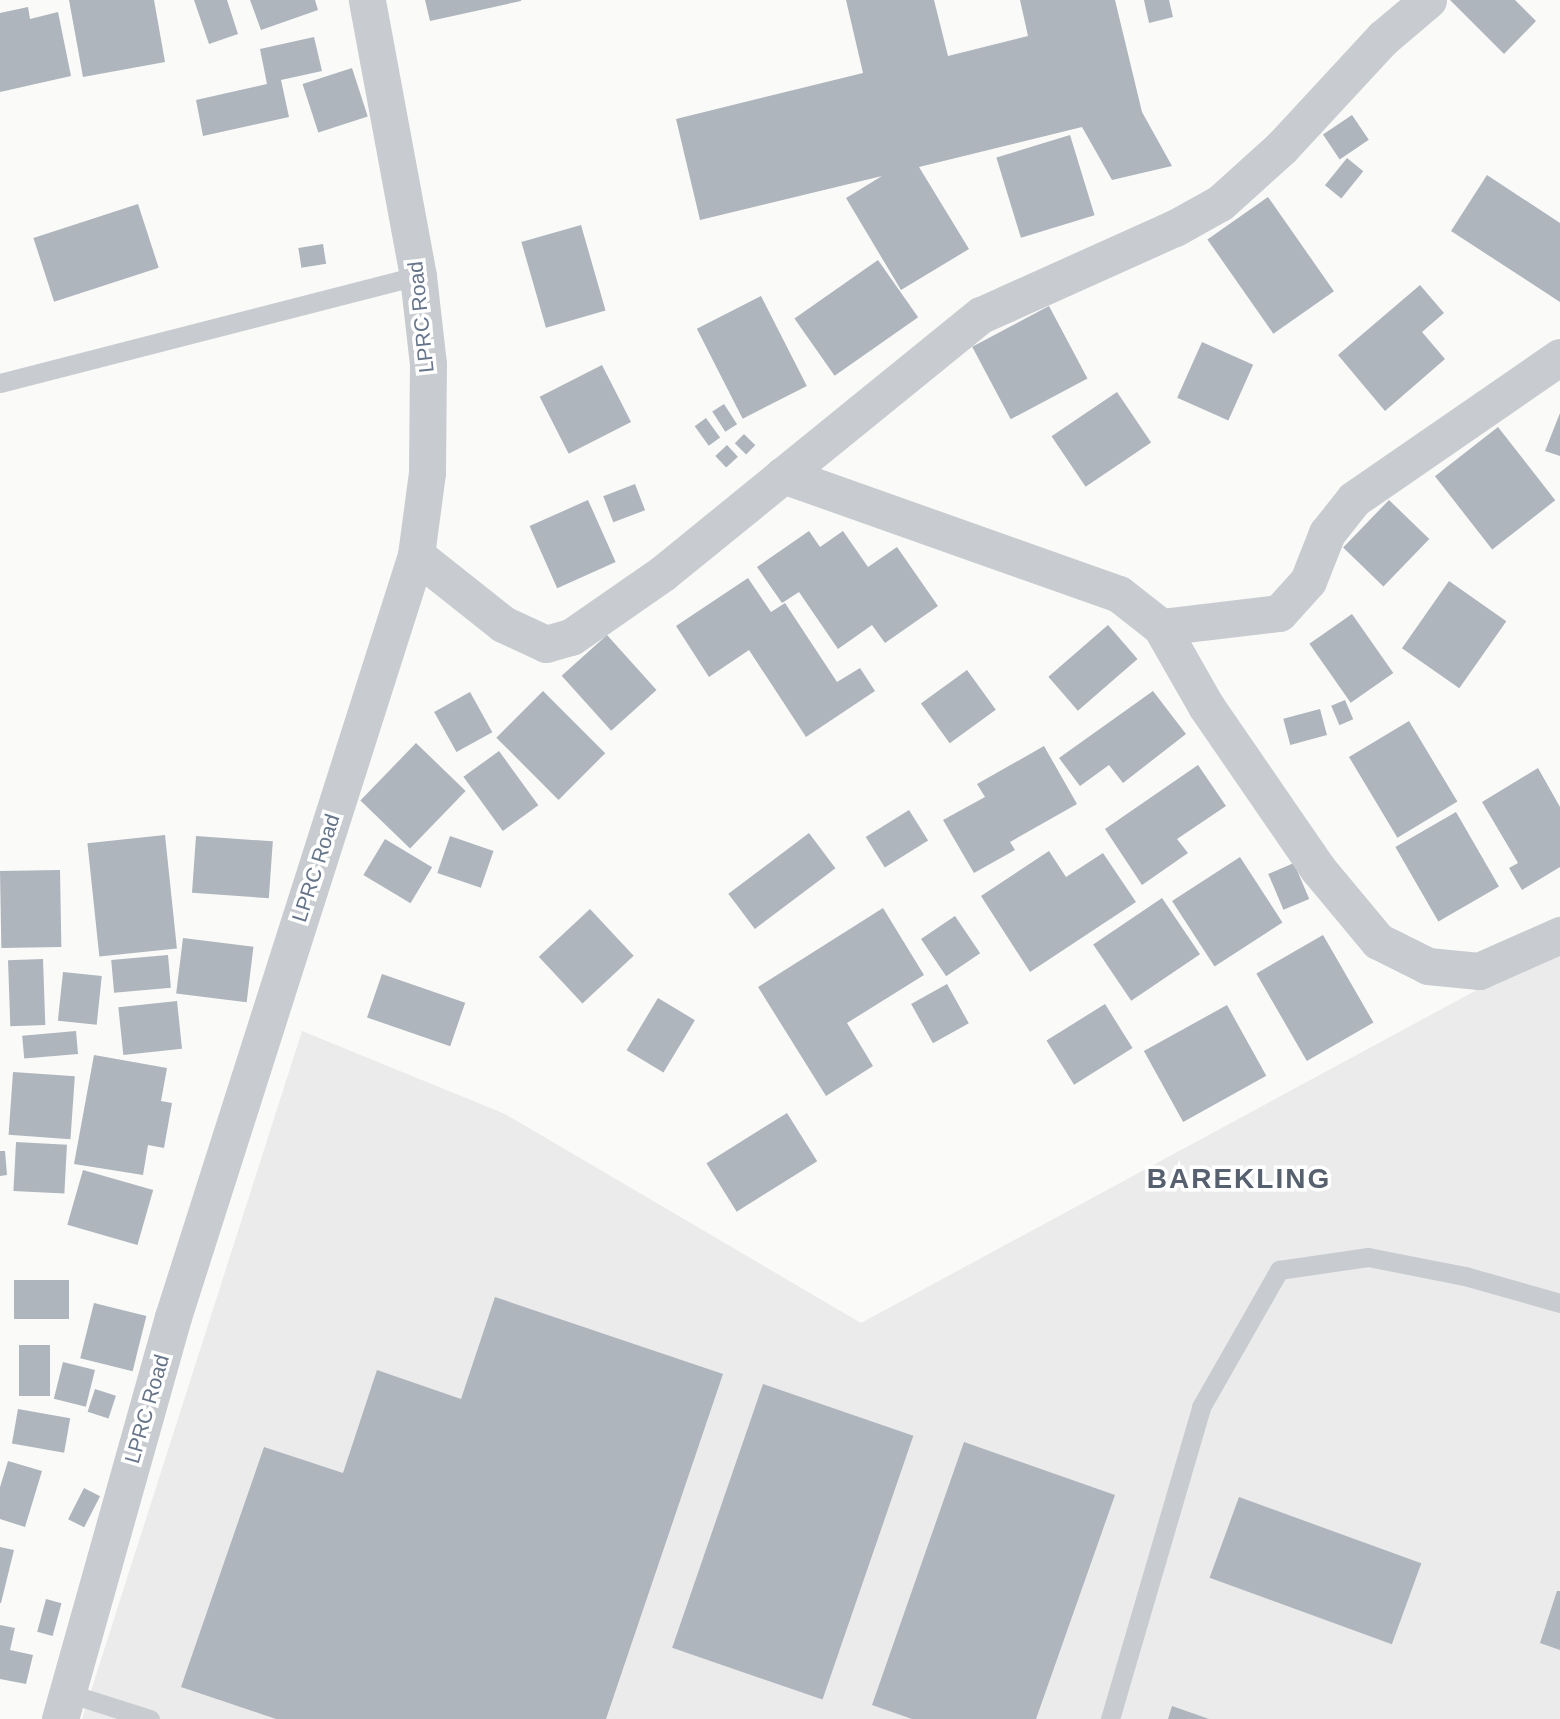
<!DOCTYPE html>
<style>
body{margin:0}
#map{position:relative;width:1560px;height:1719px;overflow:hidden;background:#fafaf8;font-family:Helvetica,sans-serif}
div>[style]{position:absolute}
.built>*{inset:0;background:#ebebeb}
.building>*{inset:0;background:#aeb5bd;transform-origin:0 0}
.lane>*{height:19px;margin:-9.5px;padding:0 9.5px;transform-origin:9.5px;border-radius:9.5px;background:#c8cbcf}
.street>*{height:37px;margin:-18.5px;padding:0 18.5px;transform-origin:18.5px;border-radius:18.5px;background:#c8cbcf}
span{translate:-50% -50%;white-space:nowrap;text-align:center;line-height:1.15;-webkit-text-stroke:7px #fff;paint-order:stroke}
.street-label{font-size:21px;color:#67758a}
.district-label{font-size:28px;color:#56606f;font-weight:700;letter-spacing:2px}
</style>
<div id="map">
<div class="built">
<div style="clip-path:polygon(1560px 945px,1560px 1719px,82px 1719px,302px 1031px,505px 1114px,861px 1323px)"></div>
</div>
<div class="building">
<div style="clip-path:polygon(69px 0,154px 0,165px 62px,83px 77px)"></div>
<div style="clip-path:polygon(194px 0,227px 0,238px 34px,209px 44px)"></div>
<div style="clip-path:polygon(250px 0,315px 0,318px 10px,261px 30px)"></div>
<div style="clip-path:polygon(425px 0,521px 0,521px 1px,430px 21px)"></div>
<div style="clip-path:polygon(846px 0,934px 0,948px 56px,1028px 36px,1020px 0,1115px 0,1142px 112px,1172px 166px,1112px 180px,1082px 127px,919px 167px,969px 249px,901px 290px,846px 198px,882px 176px,700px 220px,676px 119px,863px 73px)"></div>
<div style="clip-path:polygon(1144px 0,1169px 0,1173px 17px,1149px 23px)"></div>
<div style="clip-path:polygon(1450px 0,1515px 0,1536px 21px,1504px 54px)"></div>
<div style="clip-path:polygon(28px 7px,30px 19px,58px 12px,71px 76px,0 92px,0 13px)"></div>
<div style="clip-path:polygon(314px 37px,322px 71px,281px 80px,289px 117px,203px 136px,196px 100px,267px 84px,260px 49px)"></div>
<div style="left:352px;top:68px;width:51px;height:52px;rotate:72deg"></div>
<div style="left:1352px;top:115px;width:30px;height:35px;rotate:56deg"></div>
<div style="left:1070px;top:135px;width:84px;height:77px;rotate:73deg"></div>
<div style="left:1347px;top:158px;width:21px;height:35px;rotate:39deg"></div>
<div style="clip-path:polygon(1487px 175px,1560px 223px,1560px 302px,1451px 231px)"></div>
<div style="left:1268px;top:197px;width:115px;height:74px;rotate:55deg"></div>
<div style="left:138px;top:204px;width:67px;height:110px;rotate:72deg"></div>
<div style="left:581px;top:225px;width:89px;height:62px;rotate:74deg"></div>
<div style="left:323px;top:244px;width:20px;height:25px;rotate:81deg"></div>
<div style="left:878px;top:260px;width:70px;height:102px;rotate:55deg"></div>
<div style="clip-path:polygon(1420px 285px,1444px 313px,1422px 332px,1445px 359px,1385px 411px,1338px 355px)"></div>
<div style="left:761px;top:296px;width:101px;height:72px;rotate:63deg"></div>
<div style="left:1049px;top:306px;width:82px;height:87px;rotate:62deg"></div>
<div style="left:1202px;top:342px;width:56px;height:61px;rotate:24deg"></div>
<div style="left:602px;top:365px;width:64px;height:70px;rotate:63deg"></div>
<div style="left:1117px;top:392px;width:61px;height:79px;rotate:56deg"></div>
<div style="left:724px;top:404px;width:24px;height:14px;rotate:57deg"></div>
<div style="clip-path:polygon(1560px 413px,1560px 456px,1545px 451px)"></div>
<div style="left:706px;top:418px;width:24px;height:14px;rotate:54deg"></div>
<div style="left:1498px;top:427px;width:93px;height:80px;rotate:52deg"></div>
<div style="left:744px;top:434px;width:16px;height:13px;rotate:45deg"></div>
<div style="left:727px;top:445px;width:16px;height:16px;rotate:47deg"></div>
<div style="left:635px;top:484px;width:28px;height:34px;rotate:69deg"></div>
<div style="left:588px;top:500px;width:68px;height:64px;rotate:66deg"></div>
<div style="left:1389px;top:500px;width:56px;height:66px;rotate:44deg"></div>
<div style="clip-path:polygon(809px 531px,820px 547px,843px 531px,868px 567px,897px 547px,938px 606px,885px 643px,872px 625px,838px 649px,799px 592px,782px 603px,757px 567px)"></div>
<div style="clip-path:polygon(748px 578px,771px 612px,785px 603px,837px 682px,860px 668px,875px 691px,806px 737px,749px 650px,709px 677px,676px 626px)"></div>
<div style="left:1449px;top:581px;width:70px;height:82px;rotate:35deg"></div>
<div style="left:1352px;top:614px;width:72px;height:52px;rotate:55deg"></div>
<div style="left:1108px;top:625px;width:45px;height:79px;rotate:49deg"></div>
<div style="left:607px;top:635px;width:74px;height:61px;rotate:48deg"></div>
<div style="left:967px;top:670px;width:49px;height:57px;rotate:54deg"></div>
<div style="left:543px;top:691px;width:88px;height:66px;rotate:45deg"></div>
<div style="clip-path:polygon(1153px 691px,1186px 734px,1123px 783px,1109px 765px,1080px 786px,1059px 758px)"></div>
<div style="left:470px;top:692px;width:46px;height:41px;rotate:61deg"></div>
<div style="left:1345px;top:700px;width:21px;height:15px;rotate:67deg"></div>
<div style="left:1320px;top:709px;width:27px;height:38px;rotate:75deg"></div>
<div style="left:1409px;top:721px;width:94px;height:70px;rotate:59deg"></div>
<div style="left:416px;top:743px;width:69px;height:80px;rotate:44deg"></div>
<div style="clip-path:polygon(1044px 746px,1077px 804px,1010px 842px,1015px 850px,974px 873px,943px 820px,985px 797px,977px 784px)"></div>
<div style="left:499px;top:751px;width:67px;height:44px;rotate:54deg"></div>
<div style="clip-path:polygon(1198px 765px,1226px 806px,1177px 839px,1188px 853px,1142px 885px,1105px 829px)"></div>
<div style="clip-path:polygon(1538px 768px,1560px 807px,1560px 867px,1522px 890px,1509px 868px,1518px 863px,1482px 802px)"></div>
<div style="left:909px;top:810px;width:36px;height:51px;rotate:58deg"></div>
<div style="left:1456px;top:812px;width:86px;height:70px;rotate:60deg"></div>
<div style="left:809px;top:833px;width:44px;height:101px;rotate:53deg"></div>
<div style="left:165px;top:835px;width:114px;height:78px;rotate:84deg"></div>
<div style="left:196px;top:836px;width:77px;height:57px;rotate:4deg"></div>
<div style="left:450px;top:836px;width:46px;height:39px;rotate:19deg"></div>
<div style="left:385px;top:839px;width:55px;height:42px;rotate:31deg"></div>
<div style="clip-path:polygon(1049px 851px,1066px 877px,1103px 853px,1136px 902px,1030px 972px,981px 896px)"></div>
<div style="left:1240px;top:857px;width:78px;height:81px;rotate:57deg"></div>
<div style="left:1294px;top:863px;width:39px;height:28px;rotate:67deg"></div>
<div style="left:60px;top:870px;width:77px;height:60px;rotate:89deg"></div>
<div style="left:1162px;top:898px;width:68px;height:83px;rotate:56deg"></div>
<div style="clip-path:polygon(883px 908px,924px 975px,847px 1023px,873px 1066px,826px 1096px,758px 987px)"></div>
<div style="left:590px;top:909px;width:64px;height:70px;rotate:47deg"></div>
<div style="left:955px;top:916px;width:45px;height:41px;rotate:56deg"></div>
<div style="left:1323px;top:935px;width:101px;height:77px;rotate:60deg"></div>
<div style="left:183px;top:938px;width:71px;height:56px;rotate:7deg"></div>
<div style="left:168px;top:955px;width:33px;height:57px;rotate:85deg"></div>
<div style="left:43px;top:959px;width:66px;height:35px;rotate:88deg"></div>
<div style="left:63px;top:972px;width:39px;height:49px;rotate:6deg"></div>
<div style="left:382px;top:974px;width:88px;height:46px;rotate:19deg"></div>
<div style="left:947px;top:984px;width:45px;height:41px;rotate:61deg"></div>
<div style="left:658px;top:998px;width:43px;height:61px;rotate:31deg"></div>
<div style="left:177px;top:1001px;width:48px;height:59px;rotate:84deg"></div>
<div style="left:1105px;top:1004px;width:52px;height:69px;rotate:58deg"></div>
<div style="left:1227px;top:1005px;width:81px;height:95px;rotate:61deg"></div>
<div style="left:76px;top:1031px;width:23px;height:54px;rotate:85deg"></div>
<div style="clip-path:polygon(94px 1055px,167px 1068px,161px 1101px,172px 1103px,164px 1148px,148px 1145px,143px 1175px,74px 1164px)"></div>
<div style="left:13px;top:1072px;width:62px;height:63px;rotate:4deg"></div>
<div style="left:787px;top:1113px;width:57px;height:95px;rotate:58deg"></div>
<div style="left:16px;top:1142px;width:51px;height:49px;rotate:3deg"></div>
<div style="clip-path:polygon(0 1151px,5px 1151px,7px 1175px,0 1176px)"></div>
<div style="left:83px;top:1170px;width:73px;height:57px;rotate:16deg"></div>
<div style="left:14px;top:1280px;width:55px;height:39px"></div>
<div style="clip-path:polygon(495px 1297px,723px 1374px,606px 1719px,276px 1719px,181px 1687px,264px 1447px,343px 1473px,377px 1370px,461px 1399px)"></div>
<div style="left:94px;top:1303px;width:54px;height:57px;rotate:14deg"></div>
<div style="left:19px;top:1345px;width:31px;height:51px"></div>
<div style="left:63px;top:1362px;width:33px;height:38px;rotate:14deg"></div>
<div style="left:763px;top:1384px;width:159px;height:279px;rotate:19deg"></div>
<div style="left:95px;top:1389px;width:22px;height:24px;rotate:18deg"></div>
<div style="left:18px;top:1409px;width:53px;height:35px;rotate:10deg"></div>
<div style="clip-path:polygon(964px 1442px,1115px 1495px,1036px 1719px,912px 1719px,872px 1705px)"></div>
<div style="clip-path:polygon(8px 1461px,42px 1471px,25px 1527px,0 1519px,0 1487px)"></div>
<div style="left:84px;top:1488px;width:18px;height:35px;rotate:27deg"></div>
<div style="left:1239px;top:1497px;width:194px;height:86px;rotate:20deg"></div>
<div style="clip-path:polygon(0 1547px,14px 1550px,1px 1603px,0 1603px)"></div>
<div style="clip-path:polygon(1557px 1591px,1560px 1591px,1560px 1650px,1540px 1643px)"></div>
<div style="left:46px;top:1599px;width:16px;height:34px;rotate:15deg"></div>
<div style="clip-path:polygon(0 1625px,15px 1628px,10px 1650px,33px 1655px,26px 1684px,0 1679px)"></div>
<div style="clip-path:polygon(1172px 1706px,1209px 1719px,1168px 1719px)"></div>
</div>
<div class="lane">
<div style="left:0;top:383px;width:431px;rotate:-14.4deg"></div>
<div style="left:68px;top:1693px;width:86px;rotate:17.6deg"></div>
<div style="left:1110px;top:1719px;width:325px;rotate:-73.7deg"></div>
<div style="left:1201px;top:1407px;width:158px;rotate:-60.3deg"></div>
<div style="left:1279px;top:1270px;width:90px;rotate:-8.3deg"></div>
<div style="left:1368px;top:1257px;width:99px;rotate:11.1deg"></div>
<div style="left:1465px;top:1276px;width:99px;rotate:15.9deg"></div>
</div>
<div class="street">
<div style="left:783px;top:475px;width:356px;rotate:19.5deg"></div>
<div style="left:1119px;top:594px;width:53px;rotate:38.2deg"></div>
<div style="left:1161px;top:627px;width:91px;rotate:60.3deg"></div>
<div style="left:1206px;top:706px;width:198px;rotate:55.5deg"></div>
<div style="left:1318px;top:869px;width:94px;rotate:50.2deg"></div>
<div style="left:1378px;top:941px;width:56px;rotate:26.6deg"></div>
<div style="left:1428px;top:966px;width:51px;rotate:5.6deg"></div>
<div style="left:1479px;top:971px;width:89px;rotate:-24deg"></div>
<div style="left:416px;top:555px;width:111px;rotate:38.4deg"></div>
<div style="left:503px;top:624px;width:47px;rotate:24.9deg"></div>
<div style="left:546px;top:644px;width:26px;rotate:-16deg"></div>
<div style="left:571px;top:637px;width:112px;rotate:-34.8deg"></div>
<div style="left:663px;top:573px;width:409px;rotate:-39.1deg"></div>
<div style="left:981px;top:315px;width:213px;rotate:-24.2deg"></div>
<div style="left:1175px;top:228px;width:51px;rotate:-29.1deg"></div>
<div style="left:1220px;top:203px;width:84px;rotate:-42.1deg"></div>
<div style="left:1282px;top:147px;width:149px;rotate:-47.2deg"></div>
<div style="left:1383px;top:38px;width:59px;rotate:-40.2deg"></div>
<div style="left:1161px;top:627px;width:119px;rotate:-6.8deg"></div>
<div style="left:1279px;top:613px;width:43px;rotate:-47.8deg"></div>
<div style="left:1308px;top:581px;width:52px;rotate:-68.4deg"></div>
<div style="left:1327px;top:533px;width:43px;rotate:-51.5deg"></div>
<div style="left:1354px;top:499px;width:250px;rotate:-34.6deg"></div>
<div style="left:60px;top:1719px;width:418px;rotate:-74.3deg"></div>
<div style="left:173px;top:1317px;width:800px;rotate:-72.31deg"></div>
<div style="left:416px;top:555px;width:83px;rotate:-82.4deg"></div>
<div style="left:427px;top:473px;width:109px;rotate:-89.5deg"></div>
<div style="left:428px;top:364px;width:89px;rotate:-96.5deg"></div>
<div style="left:418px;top:276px;width:281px;rotate:-100.5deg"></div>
</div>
<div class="street-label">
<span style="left:421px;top:317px;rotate:-96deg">LPRC Road</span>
<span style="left:316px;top:868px;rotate:-72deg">LPRC Road</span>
<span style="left:147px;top:1409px;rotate:-74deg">LPRC Road</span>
</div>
<div class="district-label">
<span style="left:1239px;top:1179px">BAREKLING</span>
</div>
</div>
